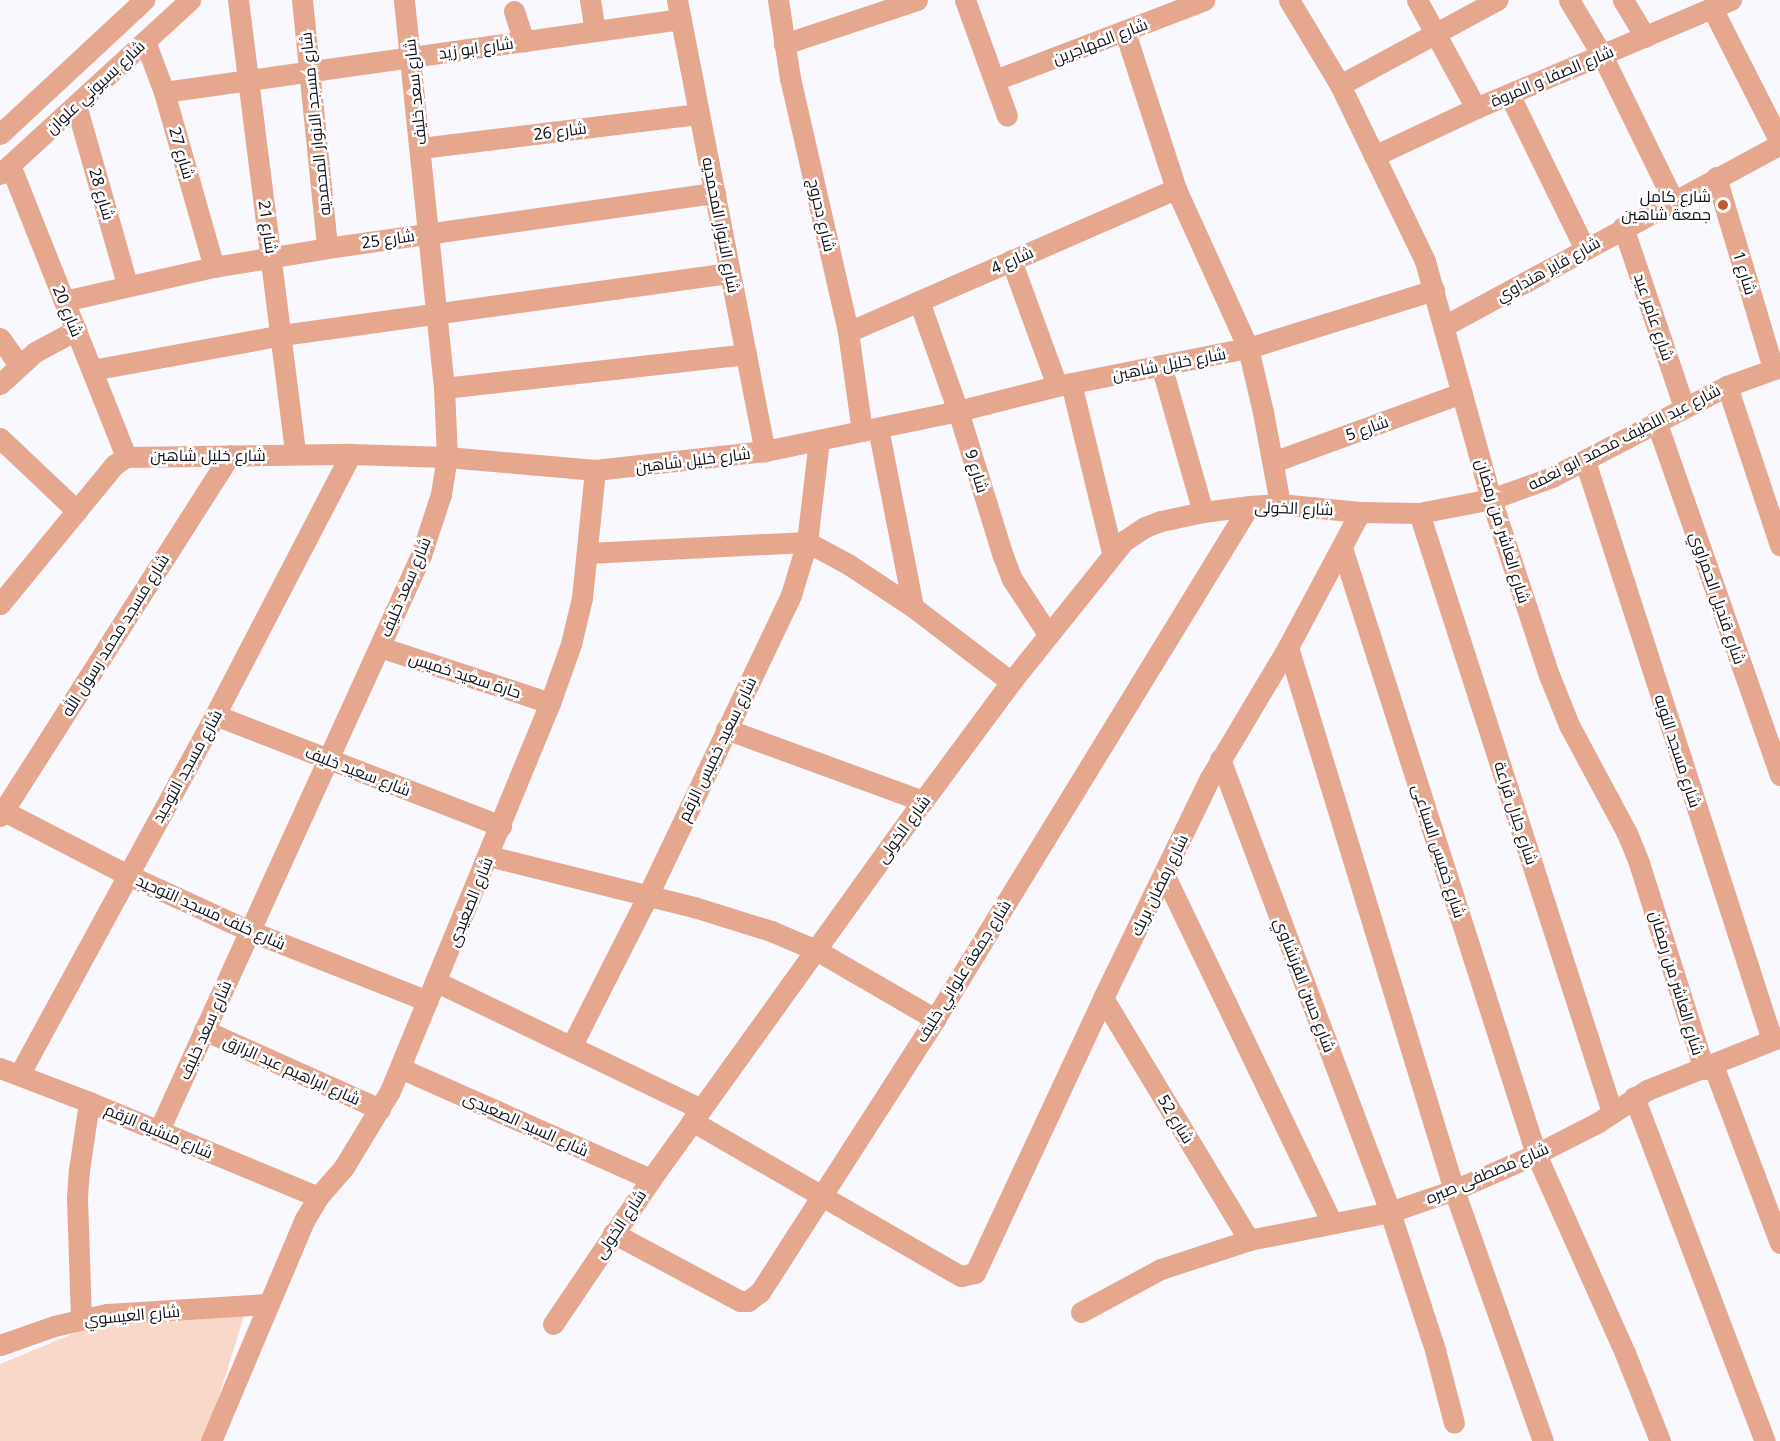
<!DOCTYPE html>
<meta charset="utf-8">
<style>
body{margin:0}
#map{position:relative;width:1780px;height:1441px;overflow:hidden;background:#f8f8fe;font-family:"Noto Sans",Cairo,sans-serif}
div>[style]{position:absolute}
.green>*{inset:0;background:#f9d7c9}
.street>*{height:21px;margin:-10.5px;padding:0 10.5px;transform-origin:10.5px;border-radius:10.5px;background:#e5a78d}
.dots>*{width:16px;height:16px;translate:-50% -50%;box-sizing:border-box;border:3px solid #fff;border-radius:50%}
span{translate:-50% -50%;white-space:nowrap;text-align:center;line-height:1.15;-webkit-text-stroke:5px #fff;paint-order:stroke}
.street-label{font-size:16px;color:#0d0e17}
.poi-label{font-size:16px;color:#0d0e17}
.right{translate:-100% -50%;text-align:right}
</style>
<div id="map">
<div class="green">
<div style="clip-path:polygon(245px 1313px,219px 1396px,201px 1441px,0 1441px,0 1364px,87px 1328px)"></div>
</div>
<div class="street">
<div style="left:238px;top:0;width:458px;rotate:82.8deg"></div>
<div style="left:302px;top:0;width:249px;rotate:84.2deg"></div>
<div style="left:590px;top:0;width:31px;rotate:81deg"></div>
<div style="left:677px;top:0;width:460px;rotate:79deg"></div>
<div style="left:778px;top:0;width:79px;rotate:81.3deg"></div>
<div style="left:790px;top:78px;width:261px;rotate:77.1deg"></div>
<div style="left:848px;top:332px;width:100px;rotate:82deg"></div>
<div style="left:965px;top:0;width:123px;rotate:70.1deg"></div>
<div style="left:1289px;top:0;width:99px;rotate:59deg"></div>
<div style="left:1340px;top:85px;width:195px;rotate:64.2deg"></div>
<div style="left:1425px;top:261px;width:247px;rotate:74.5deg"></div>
<div style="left:1491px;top:499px;width:185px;rotate:71.8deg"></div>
<div style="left:1549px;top:675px;width:54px;rotate:68.2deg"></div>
<div style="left:1569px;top:725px;width:123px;rotate:61.8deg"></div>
<div style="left:1627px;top:833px;width:32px;rotate:68deg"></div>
<div style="left:1639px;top:863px;width:216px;rotate:72.5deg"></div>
<div style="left:1417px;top:0;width:123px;rotate:61.4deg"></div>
<div style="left:1569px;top:0;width:64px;rotate:59deg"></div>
<div style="left:1602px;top:55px;width:161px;rotate:63.9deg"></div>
<div style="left:1623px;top:0;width:43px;rotate:59.3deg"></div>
<div style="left:1712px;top:8px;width:150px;rotate:63.1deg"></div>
<div style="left:514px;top:11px;width:32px;rotate:72deg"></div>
<div style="left:1125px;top:32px;width:165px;rotate:72deg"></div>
<div style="left:1176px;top:189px;width:175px;rotate:65.6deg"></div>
<div style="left:1248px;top:348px;width:66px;rotate:76.8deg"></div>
<div style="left:1263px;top:412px;width:94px;rotate:79.5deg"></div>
<div style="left:145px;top:41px;width:54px;rotate:69.6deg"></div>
<div style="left:164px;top:92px;width:182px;rotate:74.1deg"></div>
<div style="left:784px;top:44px;width:140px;rotate:-18.3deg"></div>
<div style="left:995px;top:80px;width:224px;rotate:-20.9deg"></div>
<div style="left:1340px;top:85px;width:179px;rotate:-28.4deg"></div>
<div style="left:164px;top:92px;width:522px;rotate:-8.04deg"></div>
<div style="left:1509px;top:94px;width:173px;rotate:63.9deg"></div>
<div style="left:76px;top:105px;width:186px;rotate:74.1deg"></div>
<div style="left:0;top:134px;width:197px;rotate:-42.9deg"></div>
<div style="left:421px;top:148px;width:280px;rotate:-7deg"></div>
<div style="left:1374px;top:156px;width:113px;rotate:-25.2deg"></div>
<div style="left:1476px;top:108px;width:277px;rotate:-23deg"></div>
<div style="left:10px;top:165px;width:314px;rotate:68.3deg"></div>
<div style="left:0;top:174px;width:258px;rotate:-42.5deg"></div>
<div style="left:1716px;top:177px;width:199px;rotate:73.4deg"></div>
<div style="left:1623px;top:227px;width:190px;rotate:71.3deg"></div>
<div style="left:1011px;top:260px;width:134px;rotate:69.9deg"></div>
<div style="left:64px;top:301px;width:154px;rotate:-12.8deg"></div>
<div style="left:214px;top:267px;width:115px;rotate:-9.5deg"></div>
<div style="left:327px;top:248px;width:392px;rotate:-8.1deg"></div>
<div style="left:919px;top:301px;width:117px;rotate:70.5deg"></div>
<div style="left:958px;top:411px;width:152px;rotate:72.8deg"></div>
<div style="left:1003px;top:556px;width:25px;rotate:69deg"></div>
<div style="left:1012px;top:579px;width:66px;rotate:56.8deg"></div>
<div style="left:1444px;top:326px;width:382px;rotate:-28.4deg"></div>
<div style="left:848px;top:332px;width:358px;rotate:-23.6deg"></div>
<div style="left:0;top:338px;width:33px;rotate:55deg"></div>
<div style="left:1161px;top:365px;width:153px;rotate:74.1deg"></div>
<div style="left:92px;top:370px;width:193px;rotate:-10.4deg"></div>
<div style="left:282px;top:335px;width:452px;rotate:-7.9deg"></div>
<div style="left:1071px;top:383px;width:174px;rotate:76.4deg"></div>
<div style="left:0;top:384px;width:47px;rotate:-42.4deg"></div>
<div style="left:35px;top:352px;width:47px;rotate:-28.2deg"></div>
<div style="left:1727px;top:386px;width:168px;rotate:71.6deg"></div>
<div style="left:444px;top:388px;width:304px;rotate:-6.4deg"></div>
<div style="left:1656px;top:421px;width:375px;rotate:70.7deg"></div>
<div style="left:878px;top:428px;width:182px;rotate:78.9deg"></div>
<div style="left:0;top:438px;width:106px;rotate:43.5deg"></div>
<div style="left:1585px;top:461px;width:608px;rotate:72.1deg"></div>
<div style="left:1273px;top:462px;width:201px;rotate:-20.1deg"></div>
<div style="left:1419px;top:513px;width:629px;rotate:72.14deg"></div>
<div style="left:1342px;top:548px;width:636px;rotate:72.25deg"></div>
<div style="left:1536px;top:1154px;width:218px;rotate:65.9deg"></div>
<div style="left:1625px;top:1353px;width:95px;rotate:68.3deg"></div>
<div style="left:588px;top:553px;width:219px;rotate:-2.9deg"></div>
<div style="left:807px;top:542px;width:47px;rotate:28.2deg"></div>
<div style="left:848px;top:564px;width:78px;rotate:33.5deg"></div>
<div style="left:913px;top:607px;width:123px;rotate:37.4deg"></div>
<div style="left:0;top:604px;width:180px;rotate:-50.6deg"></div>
<div style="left:114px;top:465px;width:14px;rotate:-34deg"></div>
<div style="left:126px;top:457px;width:225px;rotate:-0.8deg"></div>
<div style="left:351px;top:454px;width:96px;rotate:1.8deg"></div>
<div style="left:447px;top:457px;width:149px;rotate:5deg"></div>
<div style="left:595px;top:470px;width:171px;rotate:-6.4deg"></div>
<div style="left:765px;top:451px;width:197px;rotate:-11.7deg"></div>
<div style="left:958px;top:411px;width:102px;rotate:-14.2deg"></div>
<div style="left:1057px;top:386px;width:195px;rotate:-11.3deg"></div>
<div style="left:1248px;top:348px;width:195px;rotate:-17.3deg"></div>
<div style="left:380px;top:647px;width:179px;rotate:18.2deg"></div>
<div style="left:1288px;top:647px;width:568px;rotate:73deg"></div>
<div style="left:1454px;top:1190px;width:266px;rotate:70.5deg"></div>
<div style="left:215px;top:715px;width:307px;rotate:21.2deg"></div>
<div style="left:726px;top:729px;width:210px;rotate:20.1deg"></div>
<div style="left:1220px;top:759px;width:484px;rotate:69.4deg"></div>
<div style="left:1390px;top:1212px;width:145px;rotate:71.9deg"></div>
<div style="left:1435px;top:1350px;width:75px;rotate:75.4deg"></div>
<div style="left:0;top:809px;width:144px;rotate:27.3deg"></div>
<div style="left:128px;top:875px;width:134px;rotate:24.7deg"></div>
<div style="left:250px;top:931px;width:191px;rotate:21.5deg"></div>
<div style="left:0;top:816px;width:428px;rotate:-57.5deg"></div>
<div style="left:489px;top:856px;width:211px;rotate:14deg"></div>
<div style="left:694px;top:907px;width:81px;rotate:17.3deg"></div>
<div style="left:771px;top:931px;width:49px;rotate:22.9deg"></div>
<div style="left:816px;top:950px;width:138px;rotate:30.1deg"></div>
<div style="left:1164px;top:874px;width:387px;rotate:64.3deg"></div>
<div style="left:437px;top:982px;width:293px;rotate:25.7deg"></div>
<div style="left:1103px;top:998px;width:283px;rotate:58.9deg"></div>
<div style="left:204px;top:1030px;width:193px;rotate:24.2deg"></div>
<div style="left:572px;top:1045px;width:168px;rotate:-63.1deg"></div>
<div style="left:648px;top:895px;width:332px;rotate:-64.5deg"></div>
<div style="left:791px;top:595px;width:55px;rotate:-73.2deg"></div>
<div style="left:807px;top:542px;width:103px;rotate:-83.3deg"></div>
<div style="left:1713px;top:1065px;width:190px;rotate:69.4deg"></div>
<div style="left:0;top:1068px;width:95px;rotate:20.9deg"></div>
<div style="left:89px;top:1102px;width:248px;rotate:22.5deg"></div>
<div style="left:400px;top:1068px;width:274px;rotate:23.9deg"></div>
<div style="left:19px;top:1075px;width:410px;rotate:-61.4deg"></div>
<div style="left:215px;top:715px;width:294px;rotate:-62.5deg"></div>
<div style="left:1634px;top:1097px;width:368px;rotate:69.2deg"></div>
<div style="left:692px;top:1121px;width:310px;rotate:30deg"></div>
<div style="left:961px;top:1276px;width:14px;rotate:-12deg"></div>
<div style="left:975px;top:1273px;width:303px;rotate:-65deg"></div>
<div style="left:1103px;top:998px;width:245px;rotate:-64.1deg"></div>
<div style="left:1210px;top:778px;width:152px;rotate:-59.2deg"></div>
<div style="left:1288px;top:647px;width:153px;rotate:-61.9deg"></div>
<div style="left:159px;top:1130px;width:632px;rotate:-65.5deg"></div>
<div style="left:421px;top:555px;width:64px;rotate:-71.8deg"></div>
<div style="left:441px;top:494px;width:37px;rotate:-81deg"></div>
<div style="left:447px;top:457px;width:69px;rotate:-92.5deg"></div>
<div style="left:444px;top:388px;width:390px;rotate:-95.9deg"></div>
<div style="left:613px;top:1233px;width:144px;rotate:28.2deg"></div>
<div style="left:740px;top:1301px;width:8px"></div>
<div style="left:748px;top:1301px;width:15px;rotate:-37deg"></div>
<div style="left:760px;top:1292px;width:324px;rotate:-57.3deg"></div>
<div style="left:935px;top:1019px;width:601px;rotate:-58.53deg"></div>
<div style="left:1081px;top:1312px;width:91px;rotate:-28.3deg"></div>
<div style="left:1161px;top:1269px;width:93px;rotate:-18.2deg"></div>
<div style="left:1249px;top:1240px;width:144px;rotate:-11.2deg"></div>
<div style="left:1390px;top:1212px;width:68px;rotate:-19deg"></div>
<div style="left:1454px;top:1190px;width:90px;rotate:-23.7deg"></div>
<div style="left:1536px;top:1154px;width:68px;rotate:-26.9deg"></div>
<div style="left:1597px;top:1123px;width:60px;rotate:-33.4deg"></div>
<div style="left:1647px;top:1090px;width:143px;rotate:-21.7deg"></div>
<div style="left:81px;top:1319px;width:122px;rotate:-91.9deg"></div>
<div style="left:77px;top:1197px;width:27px;rotate:-86deg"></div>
<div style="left:79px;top:1170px;width:69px;rotate:-81.6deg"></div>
<div style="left:553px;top:1324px;width:175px;rotate:-55.9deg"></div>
<div style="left:651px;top:1179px;width:466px;rotate:-54.3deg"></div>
<div style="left:923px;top:801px;width:148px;rotate:-53.5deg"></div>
<div style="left:1011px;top:682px;width:181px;rotate:-51.3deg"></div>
<div style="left:1124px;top:541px;width:25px;rotate:-34deg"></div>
<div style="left:1145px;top:527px;width:17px;rotate:-21deg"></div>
<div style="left:1161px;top:521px;width:43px;rotate:-12.1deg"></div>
<div style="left:1203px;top:512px;width:46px;rotate:-7.4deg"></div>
<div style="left:1249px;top:506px;width:31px;rotate:-4deg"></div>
<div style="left:1280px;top:504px;width:80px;rotate:5.7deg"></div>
<div style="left:1360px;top:512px;width:59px;rotate:1deg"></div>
<div style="left:1419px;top:513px;width:73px;rotate:-11deg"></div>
<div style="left:1491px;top:499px;width:65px;rotate:-19.8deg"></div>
<div style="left:1552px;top:477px;width:197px;rotate:-27.5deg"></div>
<div style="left:1727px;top:386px;width:56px;rotate:-19.7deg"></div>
<div style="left:0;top:1345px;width:57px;rotate:-19.4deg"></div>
<div style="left:54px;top:1326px;width:54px;rotate:-12.8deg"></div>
<div style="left:107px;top:1314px;width:160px;rotate:-3.6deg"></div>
<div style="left:211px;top:1441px;width:241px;rotate:-67.1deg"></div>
<div style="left:305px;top:1219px;width:26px;rotate:-59deg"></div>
<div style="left:318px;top:1197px;width:40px;rotate:-49deg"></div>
<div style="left:344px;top:1167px;width:89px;rotate:-58.8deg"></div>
<div style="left:390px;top:1091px;width:420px;rotate:-67.6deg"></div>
<div style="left:550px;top:703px;width:63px;rotate:-70.4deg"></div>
<div style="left:571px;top:644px;width:47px;rotate:-76.6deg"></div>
<div style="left:582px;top:598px;width:129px;rotate:-84.2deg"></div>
</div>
<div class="dots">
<div style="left:1723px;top:205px;background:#c15b2c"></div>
</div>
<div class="street-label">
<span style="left:1100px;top:41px;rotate:-21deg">شارع المهاجرين</span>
<span style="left:476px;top:48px;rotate:-8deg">شارع ابو زيد</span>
<span style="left:1552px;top:76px;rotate:-23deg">شارع الصفا و المروة</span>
<span style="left:95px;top:87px;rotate:-43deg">شارع بسيوني علوان</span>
<span style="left:415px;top:92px;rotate:-96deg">شارع سعد خليف</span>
<span style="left:315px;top:124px;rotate:-96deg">شارع مسجد الانوار المحمديه</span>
<span style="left:560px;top:131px;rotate:-7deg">شارع 26</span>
<span style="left:182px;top:153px;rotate:74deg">شارع 27</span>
<span style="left:102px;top:194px;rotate:74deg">شارع 28</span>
<span style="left:822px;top:215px;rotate:77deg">شارع دحروج</span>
<span style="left:721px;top:225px;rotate:79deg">شارع الانوار المحمديه</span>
<span style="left:268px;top:227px;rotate:82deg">شارع 21</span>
<span style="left:388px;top:239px;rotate:-8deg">شارع 25</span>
<span style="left:1012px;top:260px;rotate:-24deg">شارع 4</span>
<span style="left:1548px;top:269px;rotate:-29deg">شارع فايز هنداوي</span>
<span style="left:1745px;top:273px;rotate:73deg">شارع 1</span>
<span style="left:68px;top:311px;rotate:68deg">شارع 20</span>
<span style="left:1654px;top:317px;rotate:71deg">شارع عامر عيد</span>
<span style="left:1169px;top:364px;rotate:-11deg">شارع خليل شاهين</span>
<span style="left:1367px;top:428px;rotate:-20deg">شارع 5</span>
<span style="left:1624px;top:437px;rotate:-27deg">شارع عبد اللطيف محمد ابو نعمه</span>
<span style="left:208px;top:455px">شارع خليل شاهين</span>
<span style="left:693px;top:460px;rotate:-7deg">شارع خليل شاهين</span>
<span style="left:977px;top:471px;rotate:73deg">شارع 9</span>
<span style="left:1294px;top:508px;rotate:2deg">شارع الخولى</span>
<span style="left:1503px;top:531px;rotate:73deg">شارع العاشر من رمضان</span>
<span style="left:405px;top:587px;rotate:-67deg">شارع سعد خليف</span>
<span style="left:1718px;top:598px;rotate:71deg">شارع قنديل الحمراوي</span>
<span style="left:115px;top:635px;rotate:-58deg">شارع مسجد محمد رسول الله</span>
<span style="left:465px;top:675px;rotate:18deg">حارة سعيد خميس</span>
<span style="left:717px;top:749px;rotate:-64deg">شارع سعيد خميس الزقم</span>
<span style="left:1678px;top:751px;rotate:72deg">شارع مسجد التوبه</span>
<span style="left:187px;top:766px;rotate:-61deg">شارع مسجد التوحيد</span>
<span style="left:358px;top:771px;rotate:21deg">شارع سعيد خليف</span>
<span style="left:1516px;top:813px;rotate:72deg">شارع جلال قراعة</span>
<span style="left:903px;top:829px;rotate:-54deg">شارع الخولى</span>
<span style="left:1439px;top:851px;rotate:72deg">شارع خميس السباعى</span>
<span style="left:1159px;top:885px;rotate:-64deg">شارع رمضان بريك</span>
<span style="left:470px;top:902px;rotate:-68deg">شارع الصعيدى</span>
<span style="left:211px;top:912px;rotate:24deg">شارع خلف مسجد التوحيد</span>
<span style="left:963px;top:971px;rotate:-58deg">شارع جمعة علواني خليف</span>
<span style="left:1677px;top:983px;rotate:73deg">شارع العاشر من رمضان</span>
<span style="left:1305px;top:985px;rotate:69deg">شارع حسن القرنشاوي</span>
<span style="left:205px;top:1030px;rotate:-66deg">شارع سعد خليف</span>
<span style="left:292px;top:1070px;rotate:24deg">شارع ابراهيم عبد الرازق</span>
<span style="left:1176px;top:1119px;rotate:59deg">شارع 52</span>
<span style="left:526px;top:1124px;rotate:24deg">شارع السيد الصعيدى</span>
<span style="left:159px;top:1131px;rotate:23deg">شارع منشية الزقم</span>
<span style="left:1487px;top:1173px;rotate:-23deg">شارع مصطفى صبره</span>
<span style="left:620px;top:1224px;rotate:-56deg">شارع الخولى</span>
<span style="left:132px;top:1315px;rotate:-5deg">شارع العيسوي</span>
</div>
<div class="poi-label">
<span class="right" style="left:1711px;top:205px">شارع كامل<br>جمعة شاهين</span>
</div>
</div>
